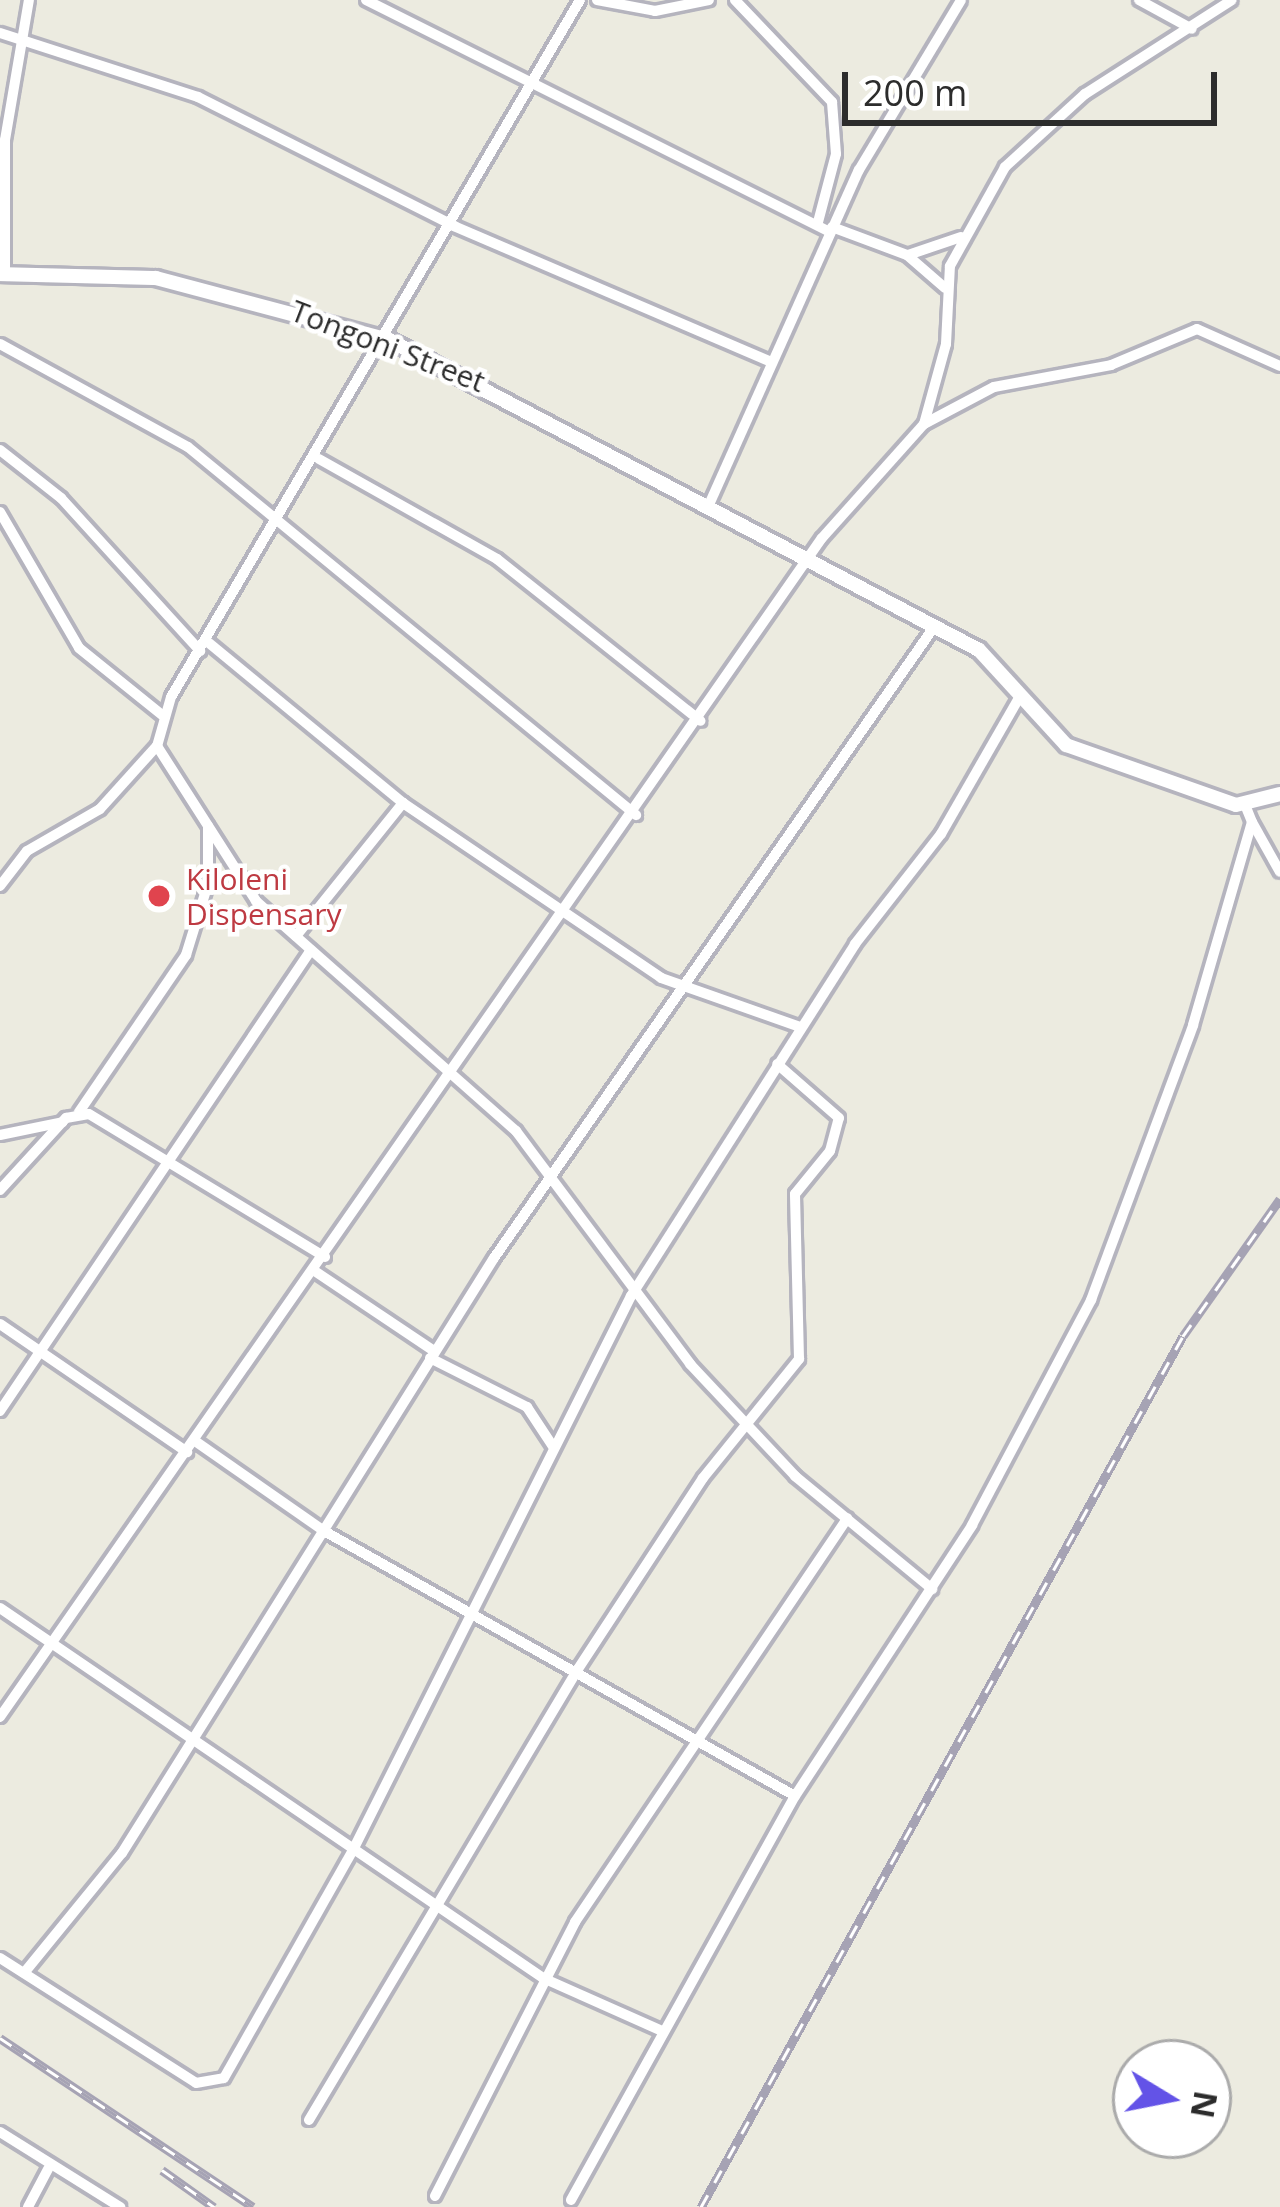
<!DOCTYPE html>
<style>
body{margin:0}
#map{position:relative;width:1280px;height:2207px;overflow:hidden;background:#ecebe0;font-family:"Open Sans",sans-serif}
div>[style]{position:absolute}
.roads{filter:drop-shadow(3px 0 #b5b4be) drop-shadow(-3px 0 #b5b4be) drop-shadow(0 3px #b5b4be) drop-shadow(0 -3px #b5b4be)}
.minor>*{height:10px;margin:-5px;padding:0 5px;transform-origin:5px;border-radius:5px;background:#fff}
.tertiary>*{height:14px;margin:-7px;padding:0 7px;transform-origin:7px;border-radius:7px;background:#fff}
.rail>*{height:9px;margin-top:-4.5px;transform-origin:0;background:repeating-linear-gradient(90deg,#fff 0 14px,#a6a3b4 0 28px);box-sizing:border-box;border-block:3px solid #a6a3b4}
.dots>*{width:33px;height:33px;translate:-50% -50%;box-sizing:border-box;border:6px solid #fff;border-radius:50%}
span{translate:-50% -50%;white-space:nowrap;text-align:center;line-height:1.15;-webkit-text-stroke:9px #fff;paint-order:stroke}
.street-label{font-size:30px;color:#2c2c2c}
.health-label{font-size:30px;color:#be3a42}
.left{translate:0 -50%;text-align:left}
.north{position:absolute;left:1112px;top:2039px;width:120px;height:120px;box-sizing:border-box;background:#fff;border:3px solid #ababab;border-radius:50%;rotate:100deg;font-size:33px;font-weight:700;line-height:48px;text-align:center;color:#2c2c2c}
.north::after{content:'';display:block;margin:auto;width:42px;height:54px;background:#6353e7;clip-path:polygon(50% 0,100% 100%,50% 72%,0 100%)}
.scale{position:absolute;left:842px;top:72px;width:375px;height:54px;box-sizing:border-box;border:6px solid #2c2c2c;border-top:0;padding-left:15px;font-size:36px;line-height:42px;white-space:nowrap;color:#2c2c2c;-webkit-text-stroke:9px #fff;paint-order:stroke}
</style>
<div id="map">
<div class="roads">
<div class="minor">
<div style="left:366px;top:0;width:519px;rotate:26.57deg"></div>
<div style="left:580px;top:0;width:808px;rotate:120.4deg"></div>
<div style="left:171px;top:697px;width:51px;rotate:105.9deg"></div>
<div style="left:157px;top:746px;width:184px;rotate:57.4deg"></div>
<div style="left:256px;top:901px;width:347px;rotate:41.5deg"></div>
<div style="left:516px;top:1131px;width:291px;rotate:53.2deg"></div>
<div style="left:690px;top:1364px;width:154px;rotate:46.8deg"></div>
<div style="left:795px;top:1476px;width:178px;rotate:39.5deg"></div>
<div style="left:597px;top:0;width:59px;rotate:10.7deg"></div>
<div style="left:655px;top:11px;width:55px;rotate:-11.5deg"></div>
<div style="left:735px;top:0;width:141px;rotate:46.4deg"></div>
<div style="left:832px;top:102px;width:52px;rotate:85.6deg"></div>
<div style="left:836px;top:154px;width:70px;rotate:104.8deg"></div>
<div style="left:1139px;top:0;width:60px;rotate:28.7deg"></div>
<div style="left:0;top:33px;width:208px;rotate:17.9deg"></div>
<div style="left:198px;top:97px;width:287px;rotate:26.7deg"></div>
<div style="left:454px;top:226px;width:345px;rotate:23.2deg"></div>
<div style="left:832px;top:227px;width:80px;rotate:20.5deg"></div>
<div style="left:907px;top:255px;width:50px;rotate:41deg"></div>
<div style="left:908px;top:255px;width:56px;rotate:-18.8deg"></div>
<div style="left:5px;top:273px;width:133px;rotate:-90deg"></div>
<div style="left:5px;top:140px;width:142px;rotate:-80.3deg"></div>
<div style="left:0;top:344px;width:214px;rotate:28.7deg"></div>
<div style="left:188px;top:447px;width:580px;rotate:39.4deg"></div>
<div style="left:924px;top:424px;width:79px;rotate:-27.9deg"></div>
<div style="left:994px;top:387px;width:119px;rotate:-10.6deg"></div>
<div style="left:1111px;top:365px;width:93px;rotate:-22.7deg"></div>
<div style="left:1197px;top:329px;width:91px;rotate:24deg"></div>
<div style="left:0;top:450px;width:78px;rotate:38.2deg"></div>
<div style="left:61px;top:498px;width:207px;rotate:47.7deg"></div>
<div style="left:319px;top:459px;width:204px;rotate:29.3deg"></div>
<div style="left:497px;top:559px;width:260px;rotate:38.5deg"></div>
<div style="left:708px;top:507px;width:369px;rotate:-65.9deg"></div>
<div style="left:859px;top:170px;width:198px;rotate:-59deg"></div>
<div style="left:0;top:512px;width:157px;rotate:59.8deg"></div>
<div style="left:79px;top:648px;width:107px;rotate:38.9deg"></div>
<div style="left:209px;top:643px;width:251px;rotate:39.5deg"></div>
<div style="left:403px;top:803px;width:312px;rotate:34.1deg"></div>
<div style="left:661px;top:978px;width:147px;rotate:19.4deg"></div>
<div style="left:1252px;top:822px;width:57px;rotate:60.8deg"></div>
<div style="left:0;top:886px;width:44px;rotate:-52.4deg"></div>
<div style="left:27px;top:851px;width:84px;rotate:-29.9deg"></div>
<div style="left:100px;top:809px;width:85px;rotate:-47.9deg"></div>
<div style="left:296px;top:936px;width:171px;rotate:-51.2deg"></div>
<div style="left:79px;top:1112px;width:190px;rotate:-55.7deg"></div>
<div style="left:186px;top:955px;width:74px;rotate:-72.8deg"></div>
<div style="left:208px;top:884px;width:58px;rotate:-90deg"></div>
<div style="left:0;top:1135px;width:64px;rotate:-11.7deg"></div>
<div style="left:0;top:1190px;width:98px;rotate:-47.5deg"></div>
<div style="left:66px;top:1118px;width:23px;rotate:-10deg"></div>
<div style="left:89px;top:1114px;width:276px;rotate:31.2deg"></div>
<div style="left:316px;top:1272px;width:142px;rotate:33.8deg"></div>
<div style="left:0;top:1324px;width:227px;rotate:34.4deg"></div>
<div style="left:430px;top:1358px;width:109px;rotate:26.8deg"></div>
<div style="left:527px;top:1407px;width:49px;rotate:56.6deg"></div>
<div style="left:0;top:1411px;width:556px;rotate:-56deg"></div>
<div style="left:195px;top:1441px;width:157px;rotate:34.9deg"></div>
<div style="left:324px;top:1531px;width:540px;rotate:29.36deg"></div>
<div style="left:0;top:1608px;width:657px;rotate:34.27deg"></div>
<div style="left:543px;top:1978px;width:130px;rotate:24deg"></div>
<div style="left:0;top:1717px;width:1437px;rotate:-55.12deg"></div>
<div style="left:822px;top:538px;width:153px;rotate:-48.2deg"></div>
<div style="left:924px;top:424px;width:83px;rotate:-74.6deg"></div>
<div style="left:946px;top:344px;width:78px;rotate:-87.1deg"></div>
<div style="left:950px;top:266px;width:113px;rotate:-60.9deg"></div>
<div style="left:1005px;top:167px;width:108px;rotate:-42.4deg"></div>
<div style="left:1085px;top:94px;width:174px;rotate:-32.6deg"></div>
<div style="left:0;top:1958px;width:232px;rotate:32.5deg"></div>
<div style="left:196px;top:2083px;width:28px;rotate:-10deg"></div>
<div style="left:224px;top:2078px;width:262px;rotate:-60.5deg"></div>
<div style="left:353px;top:1850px;width:620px;rotate:-63.35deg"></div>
<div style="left:631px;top:1296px;width:417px;rotate:-57.5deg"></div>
<div style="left:855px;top:944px;width:140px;rotate:-52deg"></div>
<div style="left:941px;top:834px;width:157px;rotate:-60.2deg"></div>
<div style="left:24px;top:1973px;width:155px;rotate:-50.8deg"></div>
<div style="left:122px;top:1853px;width:702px;rotate:-57.99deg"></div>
<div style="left:494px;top:1258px;width:769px;rotate:-55.11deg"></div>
<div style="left:309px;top:2120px;width:525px;rotate:-59.19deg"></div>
<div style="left:578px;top:1669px;width:228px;rotate:-56.8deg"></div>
<div style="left:703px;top:1478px;width:153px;rotate:-51.1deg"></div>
<div style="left:799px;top:1359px;width:165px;rotate:-91.4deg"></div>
<div style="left:795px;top:1194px;width:55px;rotate:-50.9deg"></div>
<div style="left:830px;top:1151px;width:34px;rotate:-75deg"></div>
<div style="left:839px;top:1118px;width:82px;rotate:-138.9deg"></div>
<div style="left:0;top:2132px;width:142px;rotate:32deg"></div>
<div style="left:435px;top:2196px;width:308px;rotate:-62.9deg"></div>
<div style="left:575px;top:1922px;width:487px;rotate:-56deg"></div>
<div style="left:571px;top:2200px;width:462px;rotate:-61deg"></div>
<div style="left:795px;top:1796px;width:324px;rotate:-56.8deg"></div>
<div style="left:972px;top:1525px;width:255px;rotate:-62.1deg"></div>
<div style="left:1091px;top:1300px;width:293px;rotate:-69.6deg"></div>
<div style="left:1193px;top:1025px;width:211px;rotate:-73.8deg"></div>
<div style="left:1252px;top:822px;width:16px;rotate:-112deg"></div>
<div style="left:28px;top:2207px;width:43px;rotate:-62.2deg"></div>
</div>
<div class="tertiary">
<div style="left:0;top:274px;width:156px;rotate:1.5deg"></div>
<div style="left:156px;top:278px;width:241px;rotate:14.9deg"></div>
<div style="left:389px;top:340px;width:666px;rotate:27.72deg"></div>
<div style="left:979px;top:650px;width:129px;rotate:47.5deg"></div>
<div style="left:1066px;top:745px;width:180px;rotate:19.4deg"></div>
<div style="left:1236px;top:805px;width:45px;rotate:-14deg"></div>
</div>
</div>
<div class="rail">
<div style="left:0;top:2038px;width:304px;rotate:33.7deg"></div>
<div style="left:162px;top:2170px;width:64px;rotate:35.4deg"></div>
<div style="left:701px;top:2207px;width:995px;rotate:-61.04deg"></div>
<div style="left:1183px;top:1336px;width:168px;rotate:-54.7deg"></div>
</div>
<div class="dots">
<div style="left:159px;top:896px;background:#e0444e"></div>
</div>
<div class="street-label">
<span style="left:388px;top:346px;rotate:21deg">Tongoni Street</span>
</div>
<div class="health-label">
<span class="left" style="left:186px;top:896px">Kiloleni<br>Dispensary</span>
</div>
<div class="north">N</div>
<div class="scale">200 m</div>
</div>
